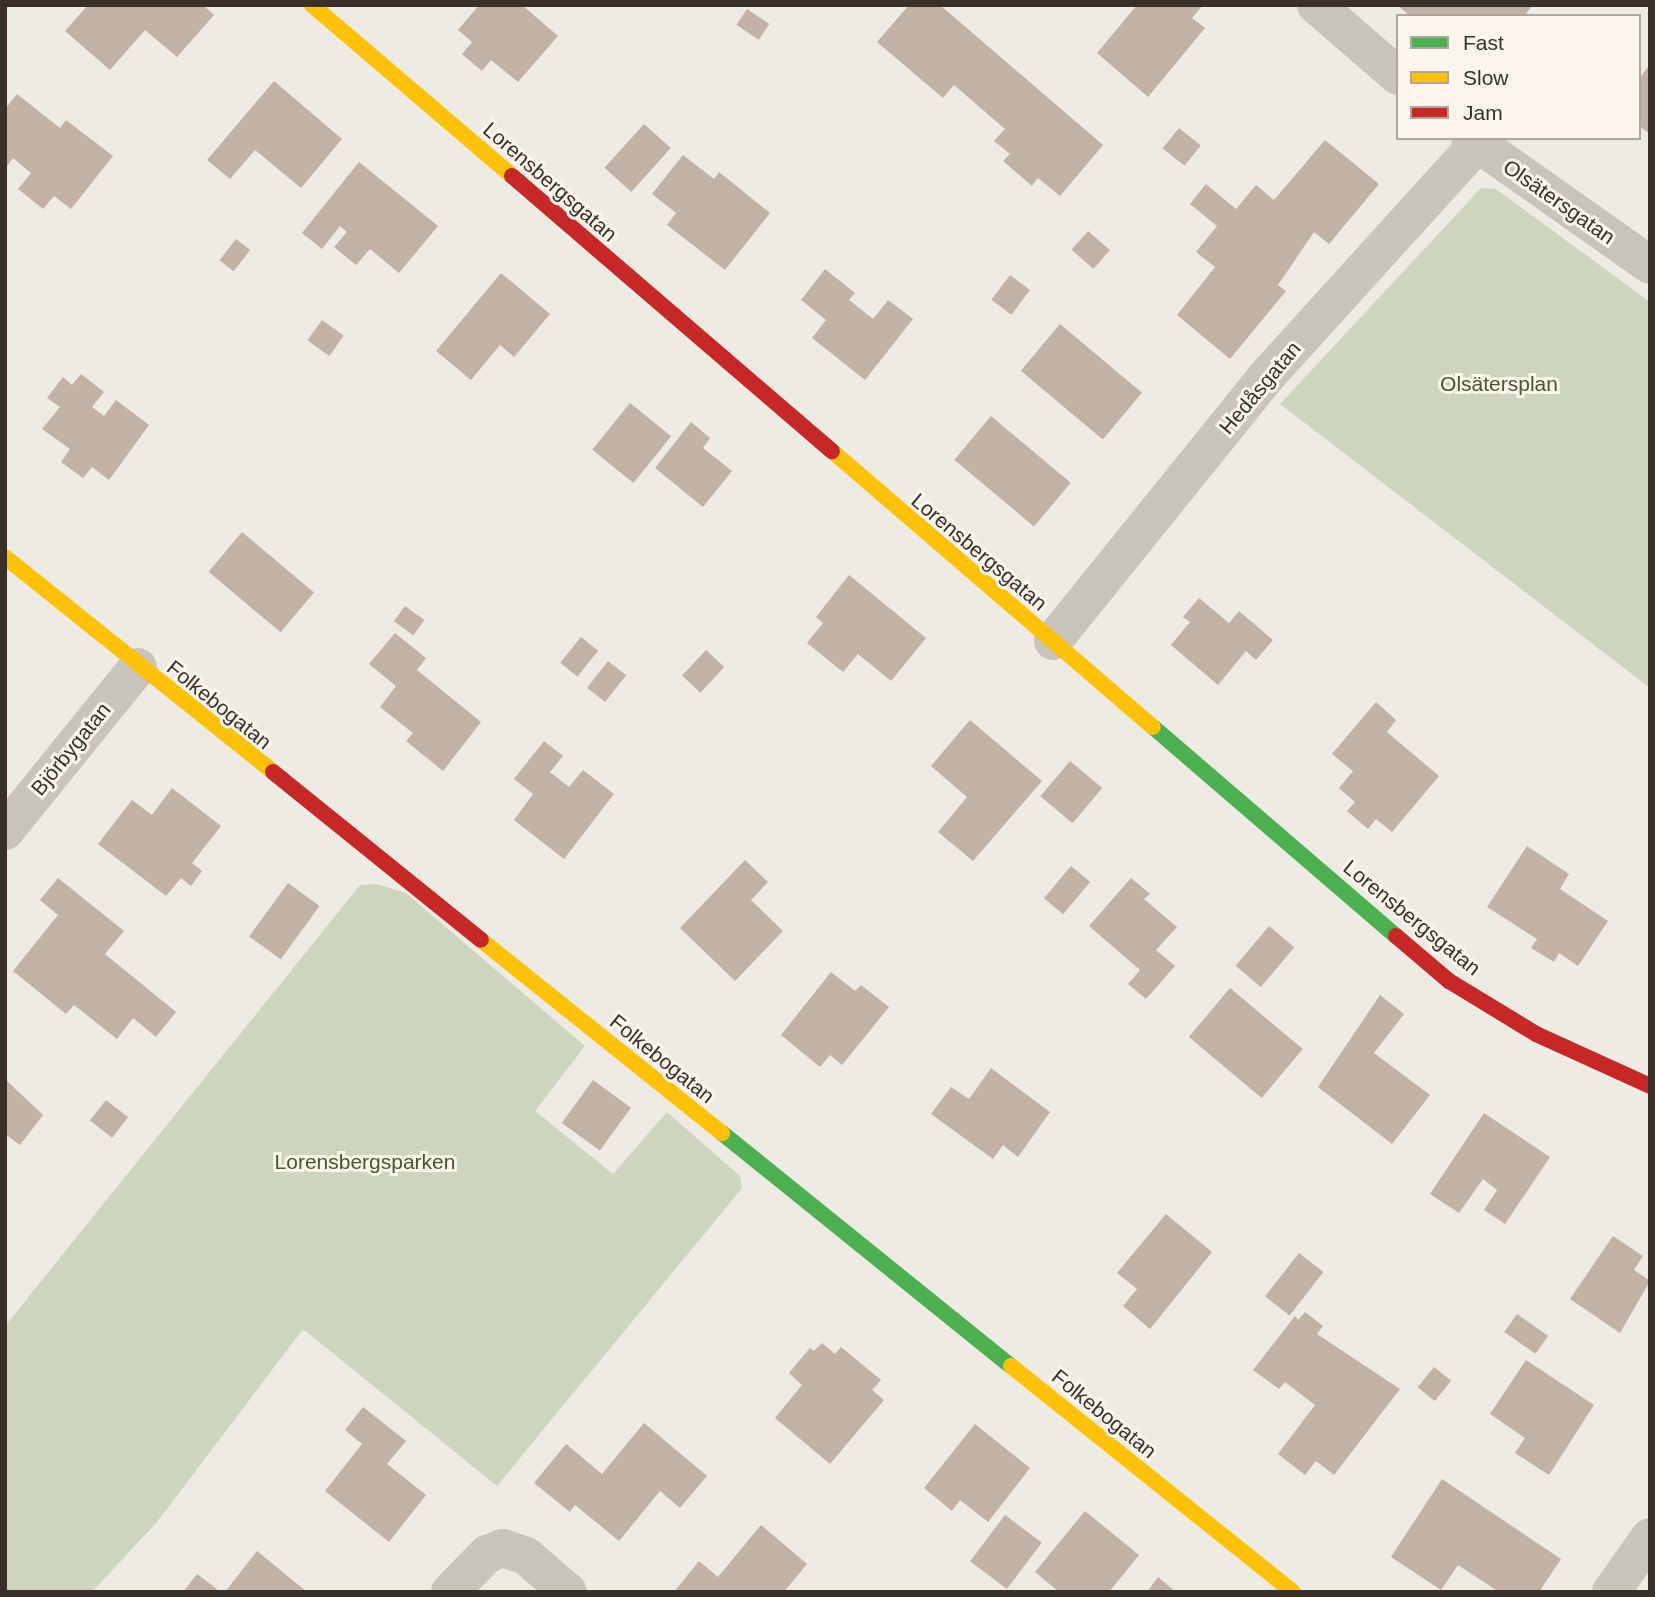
<!DOCTYPE html>
<meta charset="utf-8">
<style>
body{margin:0}
#map{position:relative;width:1655px;height:1597px;overflow:hidden;background:#eeebe4;font-family:Helvetica,sans-serif}
div>[style]{position:absolute}
.green>*{inset:0;background:#ced5be}
.building>*{inset:0;background:#c2b1a5;transform-origin:0 0}
.street>*{height:38px;margin:-19px;padding:0 19px;transform-origin:19px;border-radius:19px;background:#c8c3bc}
.fast>*{height:16px;margin:-8px;padding:0 8px;transform-origin:8px;border-radius:8px;background:#4caf50}
.slow>*{height:16px;margin:-8px;padding:0 8px;transform-origin:8px;border-radius:8px;background:#ffc107}
.jam>*{height:16px;margin:-8px;padding:0 8px;transform-origin:8px;border-radius:8px;background:#c62828}
span{translate:-50% -50%;white-space:nowrap;text-align:center;line-height:1.15;-webkit-text-stroke:6px #fbf5ec;paint-order:stroke}
.street-label{font-size:21px;color:#3a302a}
.park-label{font-size:21px;color:#44592d}
.frame{position:absolute;inset:0;border:7px solid #3a302a;pointer-events:none}
.legend{position:absolute;left:1396px;top:14px;width:245px;height:126px;box-sizing:border-box;background:#fbf5ec;border:2px solid #aea69e;margin:0;padding:9px 12px;list-style:none;font-size:21px;color:#3a302a}
.legend li{display:flex;align-items:center;gap:14px;height:35px}
.legend b{width:35px;border:2px solid #aea69e}
</style>
<div id="map">
<div class="green">
<div style="clip-path:polygon(1481px 188px,1496px 189px,1650px 302px,1650px 688px,1280px 404px)"></div>
<div style="clip-path:polygon(377px 884px,406px 893px,585px 1046px,535px 1111px,613px 1174px,667px 1112px,740px 1176px,742px 1188px,497px 1486px,303px 1329px,157px 1522px,92px 1592px,5px 1592px,5px 1326px,360px 885px)"></div>
</div>
<div class="building">
<div style="clip-path:polygon(88px 5px,203px 5px,214px 15px,177px 57px,145px 30px,110px 70px,65px 31px)"></div>
<div style="clip-path:polygon(479px 5px,522px 5px,558px 36px,518px 82px,491px 60px,482px 71px,462px 54px,472px 42px,458px 30px)"></div>
<div style="clip-path:polygon(909px 5px,940px 5px,1103px 145px,1060px 196px,1038px 178px,1032px 186px,1003px 161px,1010px 154px,994px 141px,1005px 129px,954px 85px,943px 98px,877px 42px)"></div>
<div style="clip-path:polygon(1137px 5px,1203px 5px,1192px 18px,1205px 28px,1148px 97px,1097px 53px)"></div>
<div style="clip-path:polygon(1397px 5px,1533px 5px,1524px 16px,1410px 16px)"></div>
<div style="left:747px;top:9px;width:27px;height:19px;rotate:34deg"></div>
<div style="clip-path:polygon(1650px 64px,1650px 134px,1639px 126px,1639px 79px)"></div>
<div style="clip-path:polygon(274px 81px,342px 139px,301px 188px,255px 150px,230px 179px,207px 160px)"></div>
<div style="clip-path:polygon(17px 94px,60px 128px,66px 120px,113px 156px,71px 209px,54px 196px,43px 209px,18px 189px,31px 173px,13px 158px,5px 169px,5px 109px)"></div>
<div style="left:644px;top:124px;width:36px;height:59px;rotate:42deg"></div>
<div style="left:1179px;top:128px;width:28px;height:26px;rotate:39deg"></div>
<div style="clip-path:polygon(1325px 140px,1379px 184px,1329px 244px,1314px 232px,1278px 285px,1286px 291px,1230px 359px,1177px 315px,1215px 267px,1196px 252px,1217px 226px,1190px 204px,1206px 184px,1236px 209px,1256px 185px,1274px 200px)"></div>
<div style="clip-path:polygon(683px 155px,714px 179px,719px 172px,770px 213px,725px 270px,667px 225px,676px 213px,652px 194px)"></div>
<div style="clip-path:polygon(359px 162px,438px 226px,399px 273px,370px 249px,356px 265px,334px 247px,347px 232px,340px 226px,322px 249px,302px 233px)"></div>
<div style="left:1088px;top:231px;width:29px;height:25px;rotate:41deg"></div>
<div style="left:236px;top:239px;width:18px;height:27px;rotate:38deg"></div>
<div style="clip-path:polygon(825px 269px,855px 293px,849px 300px,873px 319px,888px 300px,913px 319px,865px 380px,812px 338px,826px 320px,801px 300px)"></div>
<div style="clip-path:polygon(501px 273px,550px 314px,514px 357px,500px 345px,471px 380px,436px 351px)"></div>
<div style="left:1010px;top:275px;width:25px;height:31px;rotate:37deg"></div>
<div style="left:322px;top:320px;width:27px;height:25px;rotate:36deg"></div>
<div style="left:1060px;top:324px;width:107px;height:61px;rotate:40deg"></div>
<div style="clip-path:polygon(81px 374px,104px 392px,92px 407px,104px 416px,116px 400px,149px 425px,109px 480px,92px 467px,83px 478px,61px 462px,70px 449px,42px 429px,60px 407px,47px 398px,63px 377px,72px 385px)"></div>
<div style="left:630px;top:403px;width:53px;height:60px;rotate:39deg"></div>
<div style="left:991px;top:416px;width:104px;height:57px;rotate:40deg"></div>
<div style="clip-path:polygon(691px 422px,710px 438px,703px 448px,732px 471px,703px 507px,655px 468px)"></div>
<div style="left:242px;top:532px;width:94px;height:52px;rotate:40deg"></div>
<div style="clip-path:polygon(849px 575px,926px 638px,891px 681px,858px 654px,843px 672px,807px 643px,823px 623px,816px 617px)"></div>
<div style="clip-path:polygon(1199px 598px,1229px 623px,1239px 611px,1273px 640px,1256px 660px,1246px 651px,1218px 685px,1171px 645px,1190px 622px,1183px 617px)"></div>
<div style="left:405px;top:606px;width:24px;height:19px;rotate:36deg"></div>
<div style="clip-path:polygon(395px 633px,426px 658px,417px 670px,481px 722px,443px 771px,406px 741px,413px 733px,380px 707px,396px 686px,369px 664px)"></div>
<div style="left:581px;top:637px;width:22px;height:33px;rotate:39deg"></div>
<div style="left:706px;top:650px;width:25px;height:35px;rotate:43deg"></div>
<div style="left:608px;top:661px;width:23px;height:34px;rotate:38deg"></div>
<div style="clip-path:polygon(1376px 702px,1396px 720px,1387px 732px,1439px 776px,1392px 832px,1376px 819px,1368px 829px,1347px 811px,1355px 802px,1339px 788px,1353px 771px,1332px 754px)"></div>
<div style="clip-path:polygon(970px 720px,1042px 781px,973px 861px,938px 832px,967px 797px,931px 766px)"></div>
<div style="clip-path:polygon(544px 741px,563px 756px,550px 772px,569px 787px,583px 770px,614px 794px,564px 859px,514px 820px,533px 794px,514px 779px)"></div>
<div style="left:1070px;top:761px;width:42px;height:46px;rotate:40deg"></div>
<div style="clip-path:polygon(172px 788px,221px 826px,192px 863px,202px 871px,191px 886px,181px 878px,166px 896px,98px 844px,132px 800px,152px 815px)"></div>
<div style="clip-path:polygon(1527px 846px,1569px 874px,1560px 889px,1608px 921px,1578px 966px,1559px 953px,1554px 962px,1531px 948px,1537px 939px,1487px 907px)"></div>
<div style="clip-path:polygon(745px 860px,768px 882px,751px 900px,783px 931px,735px 981px,680px 928px)"></div>
<div style="left:1071px;top:866px;width:25px;height:42px;rotate:40deg"></div>
<div style="clip-path:polygon(58px 878px,124px 931px,105px 954px,176px 1012px,156px 1037px,133px 1018px,117px 1039px,74px 1005px,66px 1014px,13px 971px,58px 915px,40px 900px)"></div>
<div style="clip-path:polygon(1131px 878px,1150px 894px,1144px 899px,1177px 927px,1156px 950px,1175px 966px,1146px 999px,1128px 984px,1140px 970px,1089px 926px)"></div>
<div style="left:288px;top:883px;width:39px;height:66px;rotate:36deg"></div>
<div style="left:1269px;top:926px;width:33px;height:52px;rotate:40deg"></div>
<div style="clip-path:polygon(831px 972px,855px 991px,861px 985px,889px 1007px,842px 1065px,830px 1055px,820px 1067px,781px 1035px)"></div>
<div style="left:1230px;top:988px;width:95px;height:64px;rotate:40deg"></div>
<div style="clip-path:polygon(1380px 995px,1404px 1014px,1374px 1053px,1430px 1095px,1392px 1144px,1318px 1087px)"></div>
<div style="clip-path:polygon(991px 1068px,1050px 1112px,1018px 1157px,1003px 1145px,993px 1159px,931px 1114px,951px 1087px,969px 1099px)"></div>
<div style="clip-path:polygon(5px 1079px,43px 1115px,20px 1145px,5px 1134px)"></div>
<div style="left:593px;top:1080px;width:47px;height:53px;rotate:36deg"></div>
<div style="left:106px;top:1100px;width:28px;height:26px;rotate:38deg"></div>
<div style="clip-path:polygon(1484px 1113px,1550px 1157px,1505px 1224px,1484px 1210px,1497px 1190px,1483px 1179px,1459px 1213px,1430px 1194px)"></div>
<div style="clip-path:polygon(1166px 1214px,1212px 1252px,1150px 1329px,1123px 1306px,1137px 1289px,1117px 1273px)"></div>
<div style="clip-path:polygon(1613px 1236px,1643px 1256px,1634px 1270px,1650px 1281px,1620px 1333px,1570px 1299px)"></div>
<div style="left:1299px;top:1253px;width:31px;height:55px;rotate:38deg"></div>
<div style="clip-path:polygon(1305px 1312px,1323px 1326px,1317px 1334px,1400px 1389px,1334px 1475px,1316px 1461px,1305px 1475px,1278px 1454px,1315px 1405px,1285px 1382px,1279px 1389px,1253px 1370px,1295px 1316px,1298px 1320px)"></div>
<div style="left:1517px;top:1314px;width:38px;height:22px;rotate:35deg"></div>
<div style="clip-path:polygon(822px 1343px,835px 1354px,841px 1347px,881px 1380px,872px 1390px,884px 1400px,830px 1464px,775px 1418px,802px 1385px,789px 1373px,810px 1348px,814px 1351px)"></div>
<div style="clip-path:polygon(1526px 1360px,1594px 1405px,1549px 1475px,1515px 1453px,1525px 1438px,1490px 1414px)"></div>
<div style="left:1434px;top:1367px;width:22px;height:26px;rotate:39deg"></div>
<div style="clip-path:polygon(363px 1407px,406px 1441px,387px 1464px,426px 1495px,389px 1542px,325px 1491px,362px 1444px,345px 1430px)"></div>
<div style="clip-path:polygon(644px 1423px,707px 1476px,680px 1508px,660px 1491px,619px 1541px,575px 1505px,570px 1512px,534px 1483px,566px 1444px,602px 1474px)"></div>
<div style="clip-path:polygon(975px 1424px,1030px 1468px,988px 1522px,960px 1500px,952px 1511px,924px 1488px)"></div>
<div style="clip-path:polygon(1442px 1479px,1561px 1559px,1539px 1592px,1499px 1592px,1458px 1565px,1441px 1590px,1391px 1557px)"></div>
<div style="clip-path:polygon(1085px 1511px,1139px 1555px,1109px 1592px,1059px 1592px,1035px 1572px)"></div>
<div style="left:1005px;top:1515px;width:46px;height:58px;rotate:37deg"></div>
<div style="clip-path:polygon(761px 1525px,807px 1564px,784px 1592px,674px 1592px,699px 1561px,718px 1577px)"></div>
<div style="clip-path:polygon(257px 1551px,307px 1592px,225px 1592px)"></div>
<div style="clip-path:polygon(197px 1574px,217px 1589px,214px 1592px,183px 1592px)"></div>
<div style="clip-path:polygon(1158px 1577px,1176px 1592px,1147px 1592px)"></div>
</div>
<div class="street">
<div style="left:1316px;top:5px;width:108px;rotate:40.9deg"></div>
<div style="left:1470px;top:138px;width:220px;rotate:35.2deg"></div>
<div style="left:1053px;top:641px;width:338px;rotate:-51.1deg"></div>
<div style="left:1265px;top:378px;width:316px;rotate:-47.8deg"></div>
<div style="left:5px;top:831px;width:211px;rotate:-51deg"></div>
<div style="left:450px;top:1592px;width:53px;rotate:-45.8deg"></div>
<div style="left:487px;top:1554px;width:17px;rotate:-21deg"></div>
<div style="left:503px;top:1548px;width:24px;rotate:19deg"></div>
<div style="left:526px;top:1556px;width:55px;rotate:40.6deg"></div>
<div style="left:1611px;top:1592px;width:67px;rotate:-54.7deg"></div>
</div>
<div class="fast">
<div style="left:1153px;top:727px;width:321px;rotate:40.7deg"></div>
<div style="left:722px;top:1133px;width:371px;rotate:38.9deg"></div>
</div>
<div class="slow">
<div style="left:312px;top:5px;width:263px;rotate:40.5deg"></div>
<div style="left:832px;top:451px;width:423px;rotate:40.7deg"></div>
<div style="left:5px;top:557px;width:344px;rotate:38.7deg"></div>
<div style="left:481px;top:940px;width:309px;rotate:38.7deg"></div>
<div style="left:1011px;top:1366px;width:361px;rotate:38.7deg"></div>
</div>
<div class="jam">
<div style="left:512px;top:176px;width:422px;rotate:40.7deg"></div>
<div style="left:273px;top:772px;width:267px;rotate:38.9deg"></div>
<div style="left:1396px;top:936px;width:70px;rotate:40.3deg"></div>
<div style="left:1449px;top:981px;width:102px;rotate:31.3deg"></div>
<div style="left:1536px;top:1034px;width:125px;rotate:24.5deg"></div>
</div>
<div class="street-label">
<span style="left:550px;top:182px;rotate:41deg">Lorensbergsgatan</span>
<span style="left:1559px;top:202px;rotate:35deg">Olsätersgatan</span>
<span style="left:1260px;top:388px;rotate:-50deg">Hedåsgatan</span>
<span style="left:979px;top:552px;rotate:40deg">Lorensbergsgatan</span>
<span style="left:219px;top:705px;rotate:39deg">Folkebogatan</span>
<span style="left:71px;top:749px;rotate:-51deg">Björbygatan</span>
<span style="left:1412px;top:918px;rotate:39deg">Lorensbergsgatan</span>
<span style="left:662px;top:1059px;rotate:39deg">Folkebogatan</span>
<span style="left:1104px;top:1414px;rotate:39deg">Folkebogatan</span>
</div>
<div class="park-label">
<span style="left:1499px;top:384px">Olsätersplan</span>
<span style="left:365px;top:1162px">Lorensbergsparken</span>
</div>
<div class="frame"></div>
<ul class="legend">
<li><b style="height:9px;background:#4caf50"></b>Fast</li>
<li><b style="height:9px;background:#ffc107"></b>Slow</li>
<li><b style="height:9px;background:#c62828"></b>Jam</li>
</ul>
</div>
